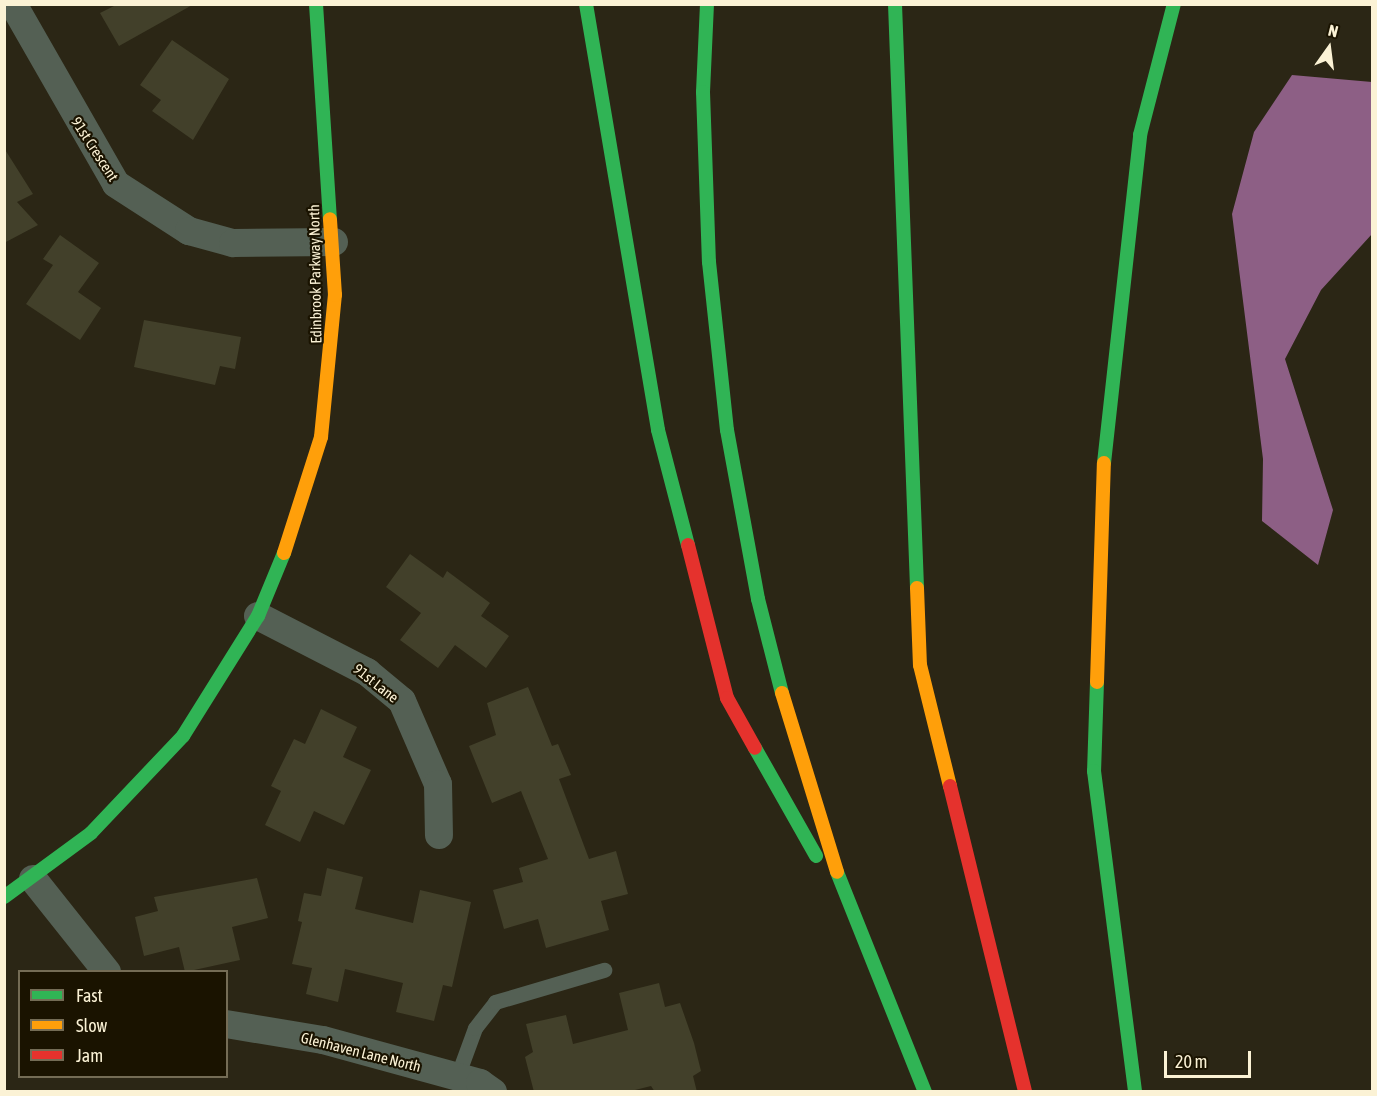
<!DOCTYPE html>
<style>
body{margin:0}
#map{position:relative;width:1377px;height:1096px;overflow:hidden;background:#2b2615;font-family:"Asap Condensed",sans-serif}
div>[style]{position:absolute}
.water>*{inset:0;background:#8d5f85}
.building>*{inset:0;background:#42402a}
.lane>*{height:15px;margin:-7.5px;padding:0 7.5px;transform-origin:7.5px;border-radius:7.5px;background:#546054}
.street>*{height:28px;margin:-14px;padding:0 14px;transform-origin:14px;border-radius:14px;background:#546054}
.fast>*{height:14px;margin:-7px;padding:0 7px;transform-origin:7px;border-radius:7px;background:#30b455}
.slow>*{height:14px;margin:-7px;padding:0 7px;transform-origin:7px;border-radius:7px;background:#ff9f0a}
.jam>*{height:14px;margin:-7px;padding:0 7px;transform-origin:7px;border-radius:7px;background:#e5322d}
span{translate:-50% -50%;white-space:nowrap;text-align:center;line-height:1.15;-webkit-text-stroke:4.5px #1a1300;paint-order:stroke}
.street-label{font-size:15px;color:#fbf2d5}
.frame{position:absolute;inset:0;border:6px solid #fbf2d5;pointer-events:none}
.legend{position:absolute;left:18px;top:970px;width:210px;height:108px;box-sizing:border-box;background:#1a1300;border:2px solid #746c55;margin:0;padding:8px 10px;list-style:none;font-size:18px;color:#fbf2d5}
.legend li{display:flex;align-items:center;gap:12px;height:30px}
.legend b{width:30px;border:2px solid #746c55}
.north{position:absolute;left:1299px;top:18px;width:60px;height:60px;-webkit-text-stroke:4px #1a1300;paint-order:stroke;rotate:14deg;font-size:16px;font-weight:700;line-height:24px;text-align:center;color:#fbf2d5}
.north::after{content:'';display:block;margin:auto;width:21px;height:27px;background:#fbf2d5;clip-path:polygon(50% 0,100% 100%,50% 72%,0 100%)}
.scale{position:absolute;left:1164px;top:1051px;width:87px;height:27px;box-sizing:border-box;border:3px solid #fbf2d5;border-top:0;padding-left:8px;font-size:18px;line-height:21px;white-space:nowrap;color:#fbf2d5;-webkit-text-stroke:4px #1a1300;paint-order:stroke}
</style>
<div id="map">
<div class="water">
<div style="clip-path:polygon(1292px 75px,1372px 82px,1372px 234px,1321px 290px,1285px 359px,1333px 510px,1318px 565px,1262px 521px,1263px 459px,1232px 214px,1254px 132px)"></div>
</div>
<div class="building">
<div style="clip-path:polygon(118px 4px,194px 4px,119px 46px,100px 13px)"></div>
<div style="clip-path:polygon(172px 40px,229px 79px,193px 140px,152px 111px,161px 100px,140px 85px)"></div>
<div style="clip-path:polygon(4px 148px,33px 194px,17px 202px,38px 225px,4px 243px)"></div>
<div style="clip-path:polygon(60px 235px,99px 263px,78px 292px,101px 308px,80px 340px,26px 304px,53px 265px,43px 259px)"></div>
<div style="clip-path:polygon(144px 320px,241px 337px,235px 369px,220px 366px,215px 385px,134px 367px)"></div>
<div style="clip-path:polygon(410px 554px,443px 578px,447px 571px,490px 603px,481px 616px,509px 636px,486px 668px,455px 645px,438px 668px,400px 640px,421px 613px,386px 587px)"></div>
<div style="clip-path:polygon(528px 687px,552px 746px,558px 744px,571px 775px,559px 779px,589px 859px,616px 851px,628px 894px,601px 901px,609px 930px,546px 948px,538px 919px,504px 929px,493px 890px,523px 882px,519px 868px,548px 859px,521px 791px,492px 803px,469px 746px,496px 735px,487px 703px)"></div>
<div style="clip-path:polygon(321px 709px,357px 727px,343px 757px,371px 770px,344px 825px,314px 811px,300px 842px,265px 825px,281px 791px,271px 786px,294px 739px,305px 744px)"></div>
<div style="clip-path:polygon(327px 868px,363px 877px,355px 909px,413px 923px,420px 890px,471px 902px,452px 987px,443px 985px,434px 1021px,396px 1012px,403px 983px,345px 969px,338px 1002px,306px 994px,312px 968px,292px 964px,302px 922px,298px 921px,304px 893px,321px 896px)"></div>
<div style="clip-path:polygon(257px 878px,268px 918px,232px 927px,240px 960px,185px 972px,179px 947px,144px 956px,135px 917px,158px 911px,154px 897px)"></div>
<div style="clip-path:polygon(659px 983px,665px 1007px,680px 1003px,694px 1043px,701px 1071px,693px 1076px,697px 1092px,655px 1092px,651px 1086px,627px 1092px,534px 1092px,525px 1057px,533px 1052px,526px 1024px,566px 1015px,573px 1044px,628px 1030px,619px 993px)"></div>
</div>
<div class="lane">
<div style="left:457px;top:1077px;width:52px;rotate:-69.8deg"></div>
<div style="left:475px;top:1028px;width:33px;rotate:-52deg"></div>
<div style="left:495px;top:1002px;width:114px;rotate:-16.4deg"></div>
</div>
<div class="street">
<div style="left:13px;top:4px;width:207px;rotate:60.2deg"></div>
<div style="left:116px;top:184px;width:87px;rotate:32.8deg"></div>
<div style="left:189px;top:231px;width:46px;rotate:15.3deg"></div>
<div style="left:233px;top:243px;width:101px;rotate:-0.6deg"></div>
<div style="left:258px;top:616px;width:123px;rotate:27.2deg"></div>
<div style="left:367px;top:672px;width:45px;rotate:39.6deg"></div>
<div style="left:402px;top:701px;width:90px;rotate:66.6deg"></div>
<div style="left:438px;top:784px;width:51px;rotate:88.9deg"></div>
<div style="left:33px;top:879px;width:119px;rotate:51.5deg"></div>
<div style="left:226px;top:1024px;width:98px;rotate:9.4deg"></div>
<div style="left:323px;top:1040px;width:163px;rotate:15.3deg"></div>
<div style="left:480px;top:1083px;width:16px;rotate:35deg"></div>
</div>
<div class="fast">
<div style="left:316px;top:4px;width:215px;rotate:86.3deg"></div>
<div style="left:586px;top:4px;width:432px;rotate:80.4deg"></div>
<div style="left:658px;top:430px;width:119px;rotate:75.4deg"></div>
<div style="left:707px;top:4px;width:88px;rotate:92.6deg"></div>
<div style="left:703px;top:92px;width:170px;rotate:88deg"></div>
<div style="left:709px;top:262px;width:169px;rotate:83.9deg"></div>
<div style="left:727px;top:430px;width:172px;rotate:79.6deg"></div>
<div style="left:758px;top:599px;width:97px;rotate:75.7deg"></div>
<div style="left:895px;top:4px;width:584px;rotate:87.84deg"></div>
<div style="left:1104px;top:463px;width:330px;rotate:-83.7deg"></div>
<div style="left:1140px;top:135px;width:135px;rotate:-75.5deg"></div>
<div style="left:1097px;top:682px;width:89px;rotate:91.9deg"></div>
<div style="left:1094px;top:771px;width:324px;rotate:82.7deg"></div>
<div style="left:755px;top:748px;width:124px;rotate:60.5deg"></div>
<div style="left:837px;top:872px;width:237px;rotate:68.2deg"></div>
<div style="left:4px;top:897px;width:108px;rotate:-36.3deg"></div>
<div style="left:91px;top:833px;width:134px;rotate:-46.5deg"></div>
<div style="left:183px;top:736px;width:142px;rotate:-58deg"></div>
<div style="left:258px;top:616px;width:68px;rotate:-67.6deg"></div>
</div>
<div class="slow">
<div style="left:284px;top:553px;width:122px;rotate:-72.3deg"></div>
<div style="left:321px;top:437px;width:143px;rotate:-84.4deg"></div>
<div style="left:335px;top:295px;width:76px;rotate:-93.8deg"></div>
<div style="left:917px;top:588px;width:77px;rotate:87.8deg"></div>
<div style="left:920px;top:665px;width:125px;rotate:76.1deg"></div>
<div style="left:1097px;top:682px;width:219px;rotate:-88.2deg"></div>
<div style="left:782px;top:693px;width:187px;rotate:72.9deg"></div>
</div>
<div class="jam">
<div style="left:688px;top:545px;width:158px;rotate:75.7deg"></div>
<div style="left:727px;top:698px;width:57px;rotate:60.8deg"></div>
<div style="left:950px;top:786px;width:315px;rotate:76.2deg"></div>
</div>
<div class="street-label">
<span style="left:95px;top:149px;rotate:57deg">91st Crescent</span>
<span style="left:315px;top:274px;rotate:-91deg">Edinbrook Parkway North</span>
<span style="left:376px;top:683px;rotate:38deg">91st Lane</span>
<span style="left:361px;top:1052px;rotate:14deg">Glenhaven Lane North</span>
</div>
<div class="frame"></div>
<ul class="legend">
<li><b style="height:8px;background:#30b455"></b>Fast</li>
<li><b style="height:8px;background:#ff9f0a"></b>Slow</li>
<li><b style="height:8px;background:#e5322d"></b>Jam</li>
</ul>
<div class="north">N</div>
<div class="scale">20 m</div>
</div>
